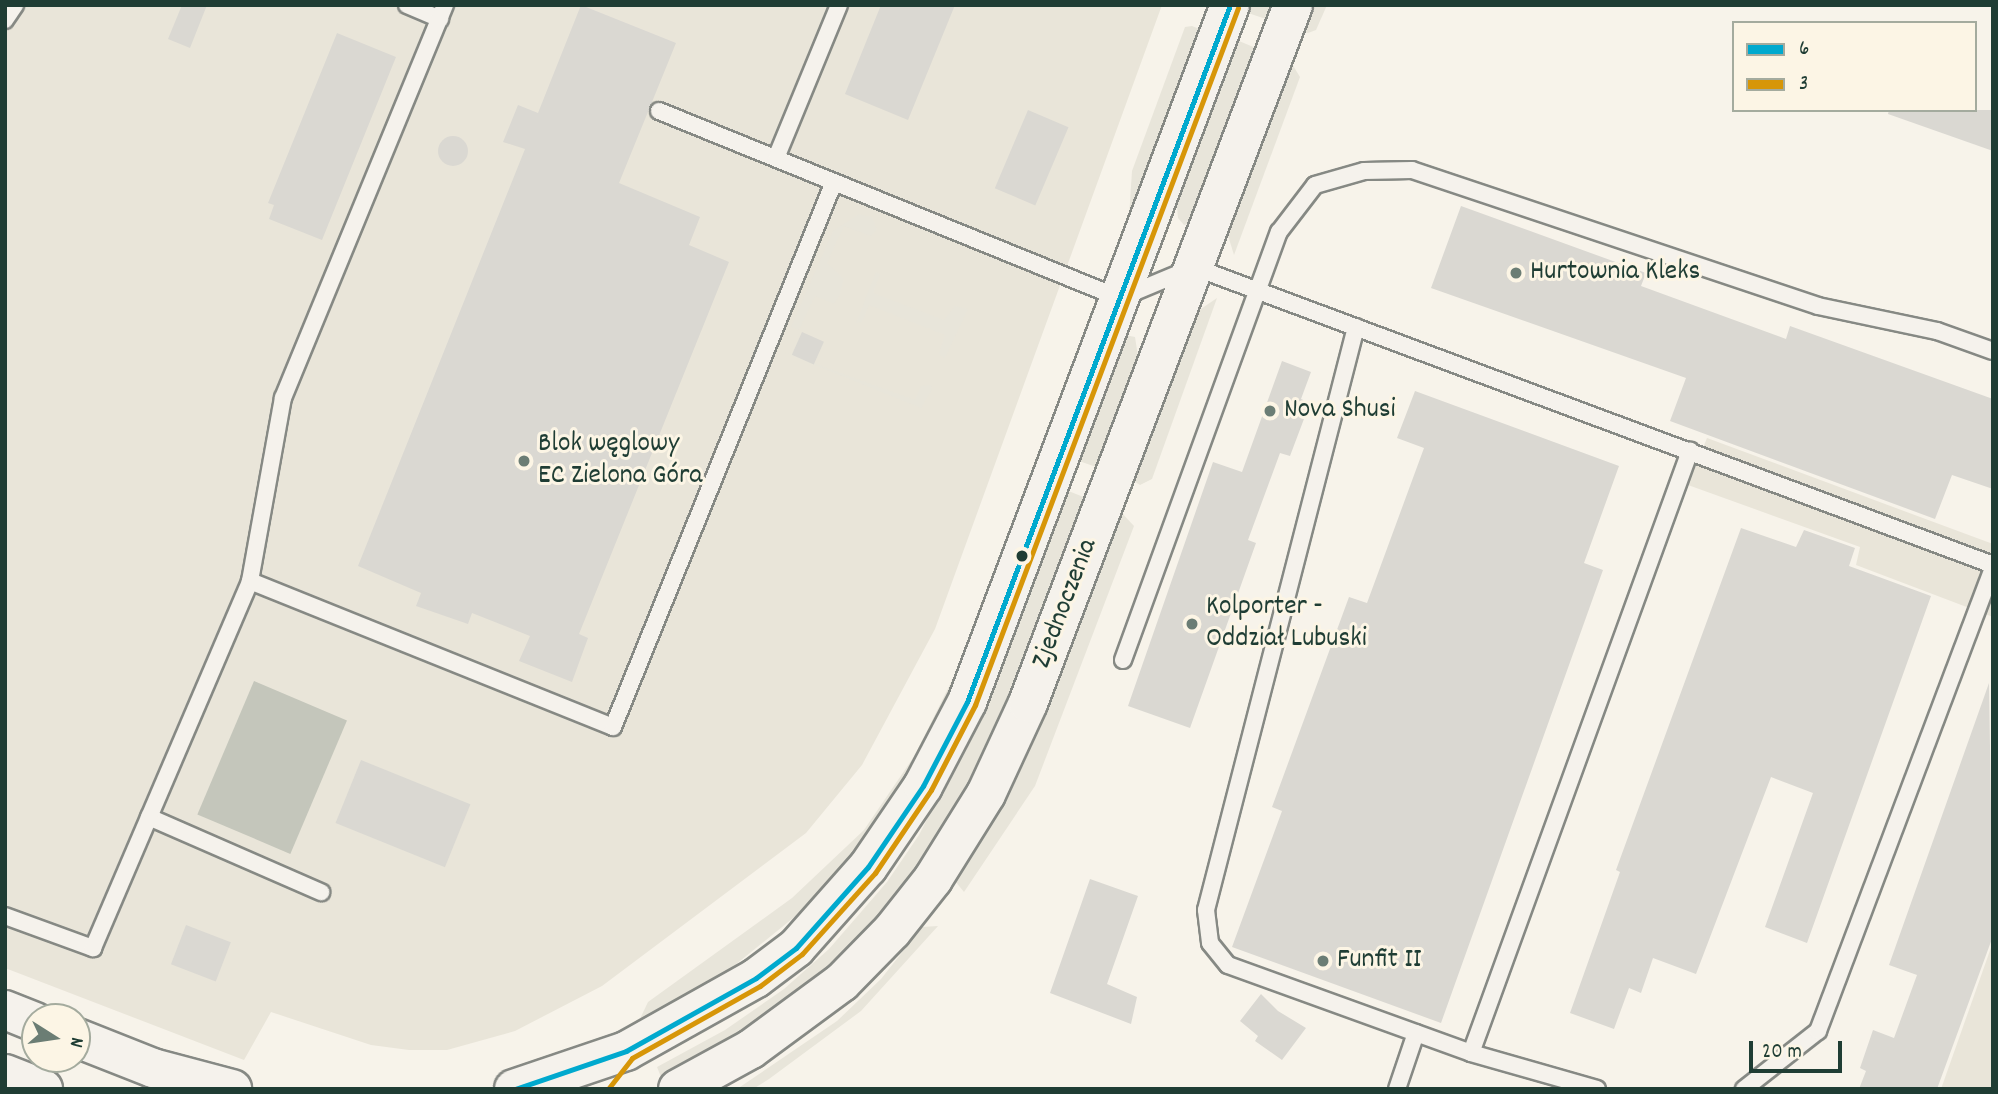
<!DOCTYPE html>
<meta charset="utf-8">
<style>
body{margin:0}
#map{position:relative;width:1998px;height:1094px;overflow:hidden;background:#f7f3ea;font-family:Dekko,sans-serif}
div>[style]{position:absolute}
.built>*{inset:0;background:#e9e5d9}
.green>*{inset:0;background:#e8e5da}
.water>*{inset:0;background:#c4c6bb;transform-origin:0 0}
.building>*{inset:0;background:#dad8d2;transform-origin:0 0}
.round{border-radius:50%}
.roads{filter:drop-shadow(2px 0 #868984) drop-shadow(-2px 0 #868984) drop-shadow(0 2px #868984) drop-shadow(0 -2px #868984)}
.service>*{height:16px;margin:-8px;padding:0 8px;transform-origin:8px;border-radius:8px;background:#f5f2ec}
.secondary>*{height:38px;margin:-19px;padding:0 19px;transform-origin:19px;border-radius:19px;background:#f5f2ec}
.bus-1>*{height:5px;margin:-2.5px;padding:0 2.5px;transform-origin:2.5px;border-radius:2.5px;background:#00a9ce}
.bus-2>*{height:5px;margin:-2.5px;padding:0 2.5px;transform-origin:2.5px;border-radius:2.5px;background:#d79608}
.dots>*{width:19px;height:19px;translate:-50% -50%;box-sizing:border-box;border:4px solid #fcf5e5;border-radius:50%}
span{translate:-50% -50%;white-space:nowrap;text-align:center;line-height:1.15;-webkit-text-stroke:6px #fcf5e5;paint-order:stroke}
.poi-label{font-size:28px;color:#1f3d34}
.left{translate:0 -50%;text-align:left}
.street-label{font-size:28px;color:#1f3d34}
.frame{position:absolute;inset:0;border:7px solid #1f3d34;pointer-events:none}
.legend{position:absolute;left:1732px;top:21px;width:245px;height:91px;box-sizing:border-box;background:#fcf5e5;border:2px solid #a4ab9e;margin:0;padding:9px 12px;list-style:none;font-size:21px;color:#1f3d34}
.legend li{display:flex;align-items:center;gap:14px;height:35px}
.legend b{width:35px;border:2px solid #a4ab9e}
.north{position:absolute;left:21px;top:1003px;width:70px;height:70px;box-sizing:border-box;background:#fcf5e5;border:2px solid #a4ab9e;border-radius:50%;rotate:102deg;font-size:19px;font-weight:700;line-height:28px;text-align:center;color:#1f3d34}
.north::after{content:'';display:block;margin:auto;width:24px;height:32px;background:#6b7d74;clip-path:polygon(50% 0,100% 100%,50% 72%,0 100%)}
.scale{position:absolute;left:1749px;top:1041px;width:93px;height:32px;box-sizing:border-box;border:4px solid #1f3d34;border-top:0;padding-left:9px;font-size:21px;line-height:24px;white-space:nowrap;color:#1f3d34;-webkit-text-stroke:5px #fcf5e5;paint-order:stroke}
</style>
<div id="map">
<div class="built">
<div style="clip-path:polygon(5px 5px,1162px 5px,935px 629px,862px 765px,806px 833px,602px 986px,515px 1031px,447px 1050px,409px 1050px,371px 1045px,271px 1012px,244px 1060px,5px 968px)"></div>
<div style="clip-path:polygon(1707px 438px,1993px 544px,1993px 617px,1856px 565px,1860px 547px,1688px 485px)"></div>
<div style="clip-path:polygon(1993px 942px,1993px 1089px,1941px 1089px)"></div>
</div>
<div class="green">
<div style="clip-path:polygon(1244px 5px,1274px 5px,1269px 20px,1242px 11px)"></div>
<div style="clip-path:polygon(1308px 5px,1327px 5px,1316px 30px,1308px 33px,1299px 30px)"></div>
<div style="clip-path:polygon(1192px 26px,1202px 30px,1133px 218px,1129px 217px,1132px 171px,1185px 27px)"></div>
<div style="clip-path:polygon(1232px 38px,1258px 49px,1193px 223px,1184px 225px,1178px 218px,1176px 196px)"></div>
<div style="clip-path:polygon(1289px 59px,1300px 77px,1234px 255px,1226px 229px)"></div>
<div style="clip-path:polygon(859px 214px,872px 217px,877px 229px,871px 236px,844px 226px,827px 263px,844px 279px,840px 295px,834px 304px,815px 296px,799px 330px,791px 327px,833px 231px)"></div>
<div style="clip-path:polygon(876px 272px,880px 274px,873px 293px,944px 320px,955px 306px,968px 309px,945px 358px,939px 354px,945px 335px,869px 305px,862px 322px,856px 323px)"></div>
<div style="clip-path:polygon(1217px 298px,1152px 479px,1140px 485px,1132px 480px,1195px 313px)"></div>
<div style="clip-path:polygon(1125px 335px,1135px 337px,1139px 363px,1102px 469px,1076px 460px)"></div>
<div style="clip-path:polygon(783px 352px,915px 400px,921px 386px,931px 385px,932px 390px,921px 408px)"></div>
<div style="clip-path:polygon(1066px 490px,1091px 500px,1015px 703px,933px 852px,888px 907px,819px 974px,744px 1030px,661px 1077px,657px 1067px,725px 1030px,784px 989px,829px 949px,887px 882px,919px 835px,978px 719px)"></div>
<div style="clip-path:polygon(1119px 510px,1134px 526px,1035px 786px,964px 892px,955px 881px,1020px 768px,1067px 657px)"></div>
<div style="clip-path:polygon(968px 648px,952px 701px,878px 828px,819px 897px,719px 978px,638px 1023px,648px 1002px,792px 898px,864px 830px,915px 755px)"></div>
<div style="clip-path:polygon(938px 926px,861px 1011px,769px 1079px,753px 1089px,737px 1089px,837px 1021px,881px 979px,922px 927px)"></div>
</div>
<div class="water">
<div style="left:254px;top:681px;width:101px;height:145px;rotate:23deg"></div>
</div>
<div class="building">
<div style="clip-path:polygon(182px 5px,207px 5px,190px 48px,168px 39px)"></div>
<div style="clip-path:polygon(581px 5px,676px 43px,619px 183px,700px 217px,689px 245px,729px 262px,579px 634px,588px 638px,572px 682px,519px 661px,530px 636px,472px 613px,468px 624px,416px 606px,421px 593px,358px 566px,525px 149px,503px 142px,518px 105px,538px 113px)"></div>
<div style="clip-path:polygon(881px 5px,955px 5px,908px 120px,845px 94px)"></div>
<div style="clip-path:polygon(337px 33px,396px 57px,322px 240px,269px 219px,274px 205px,268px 203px)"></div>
<div style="left:1028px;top:110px;width:44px;height:85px;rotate:23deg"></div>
<div style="clip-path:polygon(1889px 110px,1993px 110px,1993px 151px,1888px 114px)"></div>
<div class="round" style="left:438px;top:136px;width:30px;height:30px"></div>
<div style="clip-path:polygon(1461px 206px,1646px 273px,1641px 286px,1786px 339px,1790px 326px,1993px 399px,1993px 489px,1952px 475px,1935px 519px,1670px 421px,1686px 378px,1431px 288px)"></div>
<div style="left:802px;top:332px;width:24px;height:25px;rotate:24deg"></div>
<div style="clip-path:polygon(1282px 361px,1311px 372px,1301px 399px,1310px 403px,1290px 456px,1280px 453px,1248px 540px,1256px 543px,1190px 728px,1128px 706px,1213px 462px,1242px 472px)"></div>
<div style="clip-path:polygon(1415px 391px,1619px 466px,1584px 563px,1603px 570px,1441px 1023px,1232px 947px,1282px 811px,1272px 807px,1349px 597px,1367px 603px,1424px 448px,1397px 438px)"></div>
<div style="clip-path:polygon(1741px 528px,1796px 547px,1804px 530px,1855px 548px,1849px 566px,1931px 596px,1807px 943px,1765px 927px,1813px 793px,1771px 777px,1696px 974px,1653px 958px,1641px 993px,1629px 988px,1614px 1029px,1570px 1013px,1620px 872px,1616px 870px)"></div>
<div style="clip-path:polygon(1989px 683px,1993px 936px,1937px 1089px,1859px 1089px,1866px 1071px,1860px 1068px,1873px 1030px,1894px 1038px,1917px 975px,1889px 965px)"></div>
<div style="left:361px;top:760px;width:118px;height:68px;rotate:22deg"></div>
<div style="clip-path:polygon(1090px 879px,1138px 896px,1107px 984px,1137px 997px,1131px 1024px,1050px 993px)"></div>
<div style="left:186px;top:925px;width:48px;height:42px;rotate:21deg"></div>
<div style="clip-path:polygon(1261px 994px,1278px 1011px,1306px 1028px,1282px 1060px,1255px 1041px,1258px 1036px,1240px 1021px)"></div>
</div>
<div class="roads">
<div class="service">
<div style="left:407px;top:5px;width:36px;rotate:23deg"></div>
<div style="left:5px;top:20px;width:18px;rotate:-56deg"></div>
<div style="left:659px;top:111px;width:497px;rotate:22.1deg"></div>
<div style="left:1120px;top:298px;width:80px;rotate:-22.7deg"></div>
<div style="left:1194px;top:267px;width:853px;rotate:20.45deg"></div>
<div style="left:776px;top:158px;width:165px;rotate:-67.6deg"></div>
<div style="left:1356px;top:327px;width:602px;rotate:104.43deg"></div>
<div style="left:1206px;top:910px;width:33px;rotate:83deg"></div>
<div style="left:1210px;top:943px;width:28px;rotate:51deg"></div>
<div style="left:1228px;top:965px;width:258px;rotate:19.9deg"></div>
<div style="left:1471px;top:1053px;width:131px;rotate:15.9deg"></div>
<div style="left:250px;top:581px;width:186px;rotate:-79.8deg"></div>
<div style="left:283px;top:398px;width:425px;rotate:-67.6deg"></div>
<div style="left:1123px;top:660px;width:456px;rotate:-70deg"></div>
<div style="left:1279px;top:232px;width:59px;rotate:-52.5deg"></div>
<div style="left:1315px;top:185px;width:51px;rotate:-15.9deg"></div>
<div style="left:1364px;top:171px;width:48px;rotate:-1.2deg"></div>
<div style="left:1412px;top:170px;width:428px;rotate:18.5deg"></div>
<div style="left:1818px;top:306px;width:122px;rotate:11.9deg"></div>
<div style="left:1937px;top:331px;width:59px;rotate:19.7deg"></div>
<div style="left:149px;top:817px;width:188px;rotate:23.6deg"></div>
<div style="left:5px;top:916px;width:94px;rotate:20deg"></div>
<div style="left:93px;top:948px;width:399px;rotate:-66.8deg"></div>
<div style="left:250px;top:581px;width:391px;rotate:21.9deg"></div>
<div style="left:613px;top:727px;width:588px;rotate:-67.93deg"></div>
<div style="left:1471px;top:1053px;width:641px;rotate:-70.01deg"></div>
<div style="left:1397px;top:1089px;width:59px;rotate:-71.3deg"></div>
<div style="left:1744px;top:1089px;width:94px;rotate:-38.1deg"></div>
<div style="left:1818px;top:1031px;width:495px;rotate:-69.3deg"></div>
</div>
<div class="secondary">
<div style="left:5px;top:1010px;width:32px;rotate:22deg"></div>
<div style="left:77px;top:1038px;width:82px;rotate:21.5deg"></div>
<div style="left:153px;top:1068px;width:82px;rotate:14.9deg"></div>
<div style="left:5px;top:1074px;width:41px;rotate:21.5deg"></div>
<div style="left:514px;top:1089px;width:118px;rotate:-18.7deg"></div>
<div style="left:626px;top:1051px;width:149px;rotate:-29.3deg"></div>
<div style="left:756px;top:978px;width:50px;rotate:-36.9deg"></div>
<div style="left:796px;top:948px;width:108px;rotate:-48.4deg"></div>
<div style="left:868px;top:867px;width:98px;rotate:-55.8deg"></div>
<div style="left:923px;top:786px;width:95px;rotate:-62.4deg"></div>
<div style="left:967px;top:702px;width:745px;rotate:-69.33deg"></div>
<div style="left:678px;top:1089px;width:83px;rotate:-28.7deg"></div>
<div style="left:751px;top:1049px;width:113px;rotate:-36.4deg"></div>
<div style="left:842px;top:982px;width:71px;rotate:-45.6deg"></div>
<div style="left:892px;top:931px;width:66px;rotate:-51.7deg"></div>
<div style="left:933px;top:879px;width:100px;rotate:-58.1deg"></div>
<div style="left:986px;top:794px;width:100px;rotate:-65.2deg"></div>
<div style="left:1028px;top:703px;width:747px;rotate:-69.21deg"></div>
</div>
</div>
<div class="bus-1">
<div style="left:515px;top:1089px;width:117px;rotate:-18.9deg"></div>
<div style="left:626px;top:1051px;width:149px;rotate:-29.3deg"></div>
<div style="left:756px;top:978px;width:50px;rotate:-36.9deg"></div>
<div style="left:796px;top:948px;width:108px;rotate:-48.4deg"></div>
<div style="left:868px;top:867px;width:98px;rotate:-55.8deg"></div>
<div style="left:923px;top:786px;width:95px;rotate:-62.4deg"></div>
<div style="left:967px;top:702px;width:745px;rotate:-69.33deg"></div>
</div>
<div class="bus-2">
<div style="left:608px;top:1089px;width:39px;rotate:-52deg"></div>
<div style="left:632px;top:1058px;width:147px;rotate:-29.4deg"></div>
<div style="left:760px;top:986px;width:53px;rotate:-37.3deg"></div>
<div style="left:802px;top:954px;width:109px;rotate:-48deg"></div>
<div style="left:875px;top:873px;width:100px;rotate:-56deg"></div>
<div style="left:931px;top:790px;width:96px;rotate:-62.6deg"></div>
<div style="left:975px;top:705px;width:745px;rotate:-69.33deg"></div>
</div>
<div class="dots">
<div style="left:1516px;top:273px;background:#6b7d74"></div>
<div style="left:1270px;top:411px;background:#6b7d74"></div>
<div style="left:524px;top:461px;background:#6b7d74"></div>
<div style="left:1022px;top:556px;background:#1f3d34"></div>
<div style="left:1192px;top:624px;background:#6b7d74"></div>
<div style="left:1323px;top:961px;background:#6b7d74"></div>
</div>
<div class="poi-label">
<span class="left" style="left:1530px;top:273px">Hurtownia Kleks</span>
<span class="left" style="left:1284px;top:411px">Nova Shusi</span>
<span class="left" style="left:538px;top:461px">Blok węglowy<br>EC Zielona Góra</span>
<span class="left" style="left:1206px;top:624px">Kolporter -<br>Oddział Lubuski</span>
<span class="left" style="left:1337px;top:961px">Funfit II</span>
</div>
<div class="street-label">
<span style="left:1066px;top:604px;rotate:-69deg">Zjednoczenia</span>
</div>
<div class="frame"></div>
<ul class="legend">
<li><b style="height:9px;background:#00a9ce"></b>6</li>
<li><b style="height:9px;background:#d79608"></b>3</li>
</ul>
<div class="north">N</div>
<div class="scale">20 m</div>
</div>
